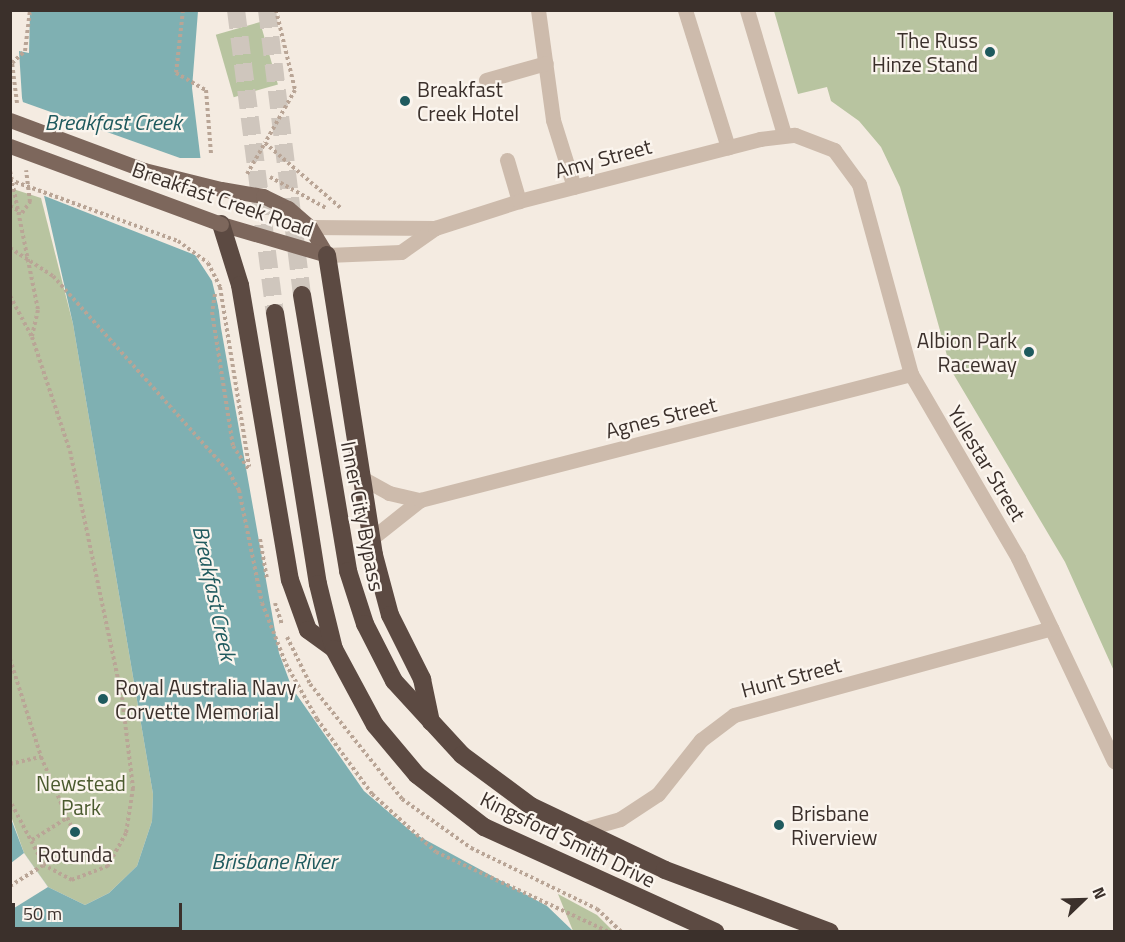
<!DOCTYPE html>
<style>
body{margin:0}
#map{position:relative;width:1125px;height:942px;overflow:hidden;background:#f4ebe1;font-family:"Titillium Web",sans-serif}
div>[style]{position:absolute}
.green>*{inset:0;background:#b8c4a0;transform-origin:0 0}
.water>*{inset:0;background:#7fb0b2}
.pier>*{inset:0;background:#f4ebe1}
.highway-tunnel>*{height:18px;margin-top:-9px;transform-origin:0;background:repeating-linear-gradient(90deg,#cfc6bd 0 18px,transparent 0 27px)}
.path>*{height:4px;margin-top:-2px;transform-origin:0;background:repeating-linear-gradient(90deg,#b9a596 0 3px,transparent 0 6px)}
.minor>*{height:15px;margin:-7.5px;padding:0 7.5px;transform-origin:7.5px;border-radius:7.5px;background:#cdbbac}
.major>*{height:15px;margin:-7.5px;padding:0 7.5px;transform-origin:7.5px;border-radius:7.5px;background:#7d675c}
.highway>*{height:18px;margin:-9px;padding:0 9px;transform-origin:9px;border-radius:9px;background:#5c4a42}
.path-bridge>*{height:4px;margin-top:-2px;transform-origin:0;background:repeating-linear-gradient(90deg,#b9a596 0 3px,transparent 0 6px)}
.major-bridge>*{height:15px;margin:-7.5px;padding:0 7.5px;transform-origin:7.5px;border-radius:7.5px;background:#7d675c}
.dots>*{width:16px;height:16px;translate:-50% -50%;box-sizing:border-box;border:3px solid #fbf5ee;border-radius:50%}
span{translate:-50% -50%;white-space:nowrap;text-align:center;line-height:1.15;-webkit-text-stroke:4.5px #fbf5ee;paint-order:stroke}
.poi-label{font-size:21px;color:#3b302b}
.right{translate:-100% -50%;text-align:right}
.left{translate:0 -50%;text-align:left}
.street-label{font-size:21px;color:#3b302b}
.park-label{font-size:21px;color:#4a5a2e}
.water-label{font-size:22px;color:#1f5a5e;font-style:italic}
.frame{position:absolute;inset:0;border:12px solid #3b302b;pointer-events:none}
.north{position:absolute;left:1053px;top:870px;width:60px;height:60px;-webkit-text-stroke:4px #fbf5ee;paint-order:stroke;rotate:67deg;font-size:16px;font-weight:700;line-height:24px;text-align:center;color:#3b302b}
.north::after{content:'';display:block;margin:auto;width:21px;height:27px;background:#3b302b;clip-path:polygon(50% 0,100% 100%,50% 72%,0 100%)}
.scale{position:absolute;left:12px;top:903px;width:170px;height:27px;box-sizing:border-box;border:3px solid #3b302b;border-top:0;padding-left:8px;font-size:18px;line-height:21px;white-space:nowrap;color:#3b302b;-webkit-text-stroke:4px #fbf5ee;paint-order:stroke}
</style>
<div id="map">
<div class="green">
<div style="clip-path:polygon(774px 11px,1114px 11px,1114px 671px,1065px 562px,951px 370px,900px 187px,881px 147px,859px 121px,831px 101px,827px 87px,798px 94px)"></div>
<div style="left:260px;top:22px;width:65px;height:46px;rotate:74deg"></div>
<div style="clip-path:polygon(10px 188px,41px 198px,73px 324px,153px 794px,152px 821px,137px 866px,109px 893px,85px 905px,48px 887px,24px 853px,11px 816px)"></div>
<div style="clip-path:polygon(558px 894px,597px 915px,613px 931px,573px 931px)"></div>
</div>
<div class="water">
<div style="clip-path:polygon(30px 11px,198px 11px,192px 88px,221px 328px,279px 653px,292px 688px,364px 791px,413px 833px,547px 906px,573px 931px,11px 931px,10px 816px,24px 853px,48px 887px,85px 905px,109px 893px,137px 866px,152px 821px,153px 794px,73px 324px,22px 98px,19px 51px,29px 53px)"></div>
</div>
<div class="pier">
<div style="clip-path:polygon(20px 101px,180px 158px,204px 158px,220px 314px,212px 281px,195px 255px,37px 193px)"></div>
<div style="clip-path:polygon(24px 853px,48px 887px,11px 910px,11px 863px)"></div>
</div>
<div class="highway-tunnel">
<div style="left:236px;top:10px;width:305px;rotate:82.7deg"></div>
<div style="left:267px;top:10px;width:287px;rotate:83deg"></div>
</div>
<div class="path">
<div style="left:183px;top:10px;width:63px;rotate:96.3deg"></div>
<div style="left:176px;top:73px;width:34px;rotate:30deg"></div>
<div style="left:206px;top:90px;width:64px;rotate:85.5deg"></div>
<div style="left:276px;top:10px;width:82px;rotate:76.6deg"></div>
<div style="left:295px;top:90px;width:61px;rotate:119.5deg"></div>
<div style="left:265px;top:143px;width:101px;rotate:40.6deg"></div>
<div style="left:17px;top:103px;width:40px;rotate:-97.1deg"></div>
<div style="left:12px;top:63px;width:18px;rotate:-43deg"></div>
<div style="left:25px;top:51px;width:41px;rotate:-83deg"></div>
<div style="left:10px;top:171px;width:142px;rotate:78.6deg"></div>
<div style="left:38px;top:310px;width:27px;rotate:103deg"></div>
<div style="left:247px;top:174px;width:36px;rotate:-60deg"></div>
<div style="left:270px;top:177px;width:64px;rotate:29deg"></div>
<div style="left:10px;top:206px;width:13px;rotate:29deg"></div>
<div style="left:22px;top:213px;width:14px;rotate:-54deg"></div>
<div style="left:30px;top:202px;width:32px;rotate:-97deg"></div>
<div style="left:215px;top:294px;width:18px;rotate:99deg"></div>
<div style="left:212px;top:312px;width:136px;rotate:81.1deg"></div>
<div style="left:233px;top:446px;width:29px;rotate:56deg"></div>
<div style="left:10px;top:296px;width:47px;rotate:61.8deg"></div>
<div style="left:32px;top:337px;width:120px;rotate:71.6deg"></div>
<div style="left:70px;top:451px;width:251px;rotate:78.1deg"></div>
<div style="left:122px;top:697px;width:92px;rotate:83.1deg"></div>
<div style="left:133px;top:788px;width:46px;rotate:98.8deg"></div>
<div style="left:126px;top:833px;width:38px;rotate:119deg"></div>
<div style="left:108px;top:866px;width:39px;rotate:159deg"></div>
<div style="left:72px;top:880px;width:32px;rotate:-152deg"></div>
<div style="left:44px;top:865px;width:72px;rotate:-118deg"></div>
<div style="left:229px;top:472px;width:21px;rotate:61deg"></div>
<div style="left:239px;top:490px;width:115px;rotate:78.5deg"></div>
<div style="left:262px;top:603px;width:66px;rotate:68.5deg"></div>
<div style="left:286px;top:664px;width:63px;rotate:60.6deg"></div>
<div style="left:317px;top:719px;width:93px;rotate:53.7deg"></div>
<div style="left:372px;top:794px;width:86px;rotate:42.2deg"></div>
<div style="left:436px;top:852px;width:191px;rotate:24.8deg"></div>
<div style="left:260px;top:539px;width:41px;rotate:80.1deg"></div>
<div style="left:275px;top:603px;width:23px;rotate:72deg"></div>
<div style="left:287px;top:637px;width:52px;rotate:63.9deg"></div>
<div style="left:310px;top:684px;width:147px;rotate:51.3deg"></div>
<div style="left:402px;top:799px;width:85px;rotate:35.4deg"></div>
<div style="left:471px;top:848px;width:140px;rotate:25.8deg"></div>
<div style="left:597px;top:909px;width:34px;rotate:43deg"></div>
<div style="left:10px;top:659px;width:103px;rotate:72.4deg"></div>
<div style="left:41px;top:757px;width:75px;rotate:66.5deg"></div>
<div style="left:10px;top:764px;width:32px;rotate:-13deg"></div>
<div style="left:32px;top:840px;width:41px;rotate:-32.2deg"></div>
<div style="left:10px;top:886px;width:40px;rotate:-32deg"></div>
</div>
<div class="minor">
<div style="left:538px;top:10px;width:111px;rotate:82.2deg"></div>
<div style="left:553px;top:120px;width:70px;rotate:72.6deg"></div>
<div style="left:685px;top:10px;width:144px;rotate:72.6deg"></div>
<div style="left:747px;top:10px;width:129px;rotate:73.4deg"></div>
<div style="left:486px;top:80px;width:62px;rotate:-15.8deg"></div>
<div style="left:507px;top:160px;width:43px;rotate:73.7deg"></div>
<div style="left:310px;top:227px;width:125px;rotate:0.5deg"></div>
<div style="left:327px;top:255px;width:74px;rotate:-2.3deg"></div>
<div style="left:401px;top:252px;width:42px;rotate:-35.2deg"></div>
<div style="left:435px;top:228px;width:88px;rotate:-17.8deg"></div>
<div style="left:519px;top:201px;width:249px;rotate:-14.4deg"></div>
<div style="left:760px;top:139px;width:35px;rotate:-7deg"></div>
<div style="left:795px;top:135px;width:42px;rotate:21deg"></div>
<div style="left:834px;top:150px;width:42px;rotate:53.7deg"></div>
<div style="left:859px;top:184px;width:197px;rotate:74.7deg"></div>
<div style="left:911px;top:374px;width:213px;rotate:59.8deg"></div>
<div style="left:1018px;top:558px;width:225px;rotate:64.7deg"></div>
<div style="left:362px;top:478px;width:31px;rotate:29deg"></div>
<div style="left:389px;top:493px;width:32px;rotate:13deg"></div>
<div style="left:371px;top:539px;width:63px;rotate:-38.5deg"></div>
<div style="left:420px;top:500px;width:507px;rotate:-14.39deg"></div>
<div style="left:578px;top:831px;width:44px;rotate:-15.9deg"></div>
<div style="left:620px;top:819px;width:45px;rotate:-33.3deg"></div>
<div style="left:658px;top:794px;width:69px;rotate:-51.5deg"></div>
<div style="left:701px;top:740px;width:41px;rotate:-37.1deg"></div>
<div style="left:734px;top:715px;width:329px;rotate:-15.3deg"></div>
</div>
<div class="major">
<div style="left:221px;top:189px;width:43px;rotate:9.5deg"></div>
<div style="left:263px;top:196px;width:28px;rotate:26deg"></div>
<div style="left:288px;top:208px;width:29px;rotate:41deg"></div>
<div style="left:310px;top:227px;width:33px;rotate:59deg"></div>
<div style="left:221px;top:224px;width:110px;rotate:16.3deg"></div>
</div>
<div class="highway">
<div style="left:221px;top:224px;width:64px;rotate:72.7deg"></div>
<div style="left:240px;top:285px;width:299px;rotate:80.4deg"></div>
<div style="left:290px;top:580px;width:53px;rotate:70.2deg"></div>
<div style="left:308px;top:630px;width:32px;rotate:36deg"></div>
<div style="left:327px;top:255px;width:304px;rotate:81.1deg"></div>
<div style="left:374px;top:555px;width:62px;rotate:75.1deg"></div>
<div style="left:390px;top:615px;width:72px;rotate:63.4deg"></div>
<div style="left:422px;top:679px;width:44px;rotate:78.2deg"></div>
<div style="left:302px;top:295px;width:280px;rotate:80.5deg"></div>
<div style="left:348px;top:571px;width:56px;rotate:72.2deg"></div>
<div style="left:365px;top:624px;width:64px;rotate:63deg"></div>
<div style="left:394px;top:681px;width:100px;rotate:47.4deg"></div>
<div style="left:462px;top:755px;width:86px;rotate:36.5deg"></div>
<div style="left:531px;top:806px;width:148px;rotate:25.5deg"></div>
<div style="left:665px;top:870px;width:176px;rotate:20.6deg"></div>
<div style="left:275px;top:313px;width:274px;rotate:81deg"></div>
<div style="left:318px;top:584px;width:67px;rotate:76.2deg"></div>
<div style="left:334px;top:649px;width:86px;rotate:61.7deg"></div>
<div style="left:375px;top:725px;width:65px;rotate:50deg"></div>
<div style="left:417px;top:775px;width:85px;rotate:37.8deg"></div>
<div style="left:484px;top:827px;width:254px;rotate:24.4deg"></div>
</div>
<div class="path-bridge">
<div style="left:10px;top:180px;width:179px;rotate:20deg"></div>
<div style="left:178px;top:241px;width:37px;rotate:36deg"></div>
<div style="left:208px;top:263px;width:27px;rotate:63deg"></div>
<div style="left:220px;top:287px;width:182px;rotate:80.8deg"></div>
<div style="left:10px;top:248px;width:51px;rotate:33.1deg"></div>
<div style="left:53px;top:276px;width:263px;rotate:48.1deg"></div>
</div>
<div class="major-bridge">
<div style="left:10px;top:120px;width:143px;rotate:20.5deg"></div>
<div style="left:144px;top:170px;width:79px;rotate:13.9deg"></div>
<div style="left:10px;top:146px;width:225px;rotate:20.3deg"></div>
</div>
<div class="dots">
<div style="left:990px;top:52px;background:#1f5a5e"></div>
<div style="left:405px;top:101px;background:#1f5a5e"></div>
<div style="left:1029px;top:352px;background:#1f5a5e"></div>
<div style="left:103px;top:699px;background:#1f5a5e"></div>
<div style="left:779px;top:825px;background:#1f5a5e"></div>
<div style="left:75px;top:832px;background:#1f5a5e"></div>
</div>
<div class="poi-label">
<span class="right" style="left:978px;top:52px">The Russ<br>Hinze Stand</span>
<span class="left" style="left:417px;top:101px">Breakfast<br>Creek Hotel</span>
<span class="right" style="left:1017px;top:352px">Albion Park<br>Raceway</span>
<span class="left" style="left:115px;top:699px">Royal Australia Navy<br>Corvette Memorial</span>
<span class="left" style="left:791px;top:825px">Brisbane<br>Riverview</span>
<span style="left:75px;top:854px">Rotunda</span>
</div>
<div class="street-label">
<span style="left:603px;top:158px;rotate:-15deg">Amy Street</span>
<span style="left:223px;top:199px;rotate:19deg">Breakfast Creek Road</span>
<span style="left:661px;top:417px;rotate:-14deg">Agnes Street</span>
<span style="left:987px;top:463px;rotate:59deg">Yulestar Street</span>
<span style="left:363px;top:516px;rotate:79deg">Inner City Bypass</span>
<span style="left:791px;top:677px;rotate:-15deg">Hunt Street</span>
<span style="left:568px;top:839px;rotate:26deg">Kingsford Smith Drive</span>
</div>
<div class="park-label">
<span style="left:81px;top:795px">Newstead<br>Park</span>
</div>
<div class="water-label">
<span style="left:113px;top:123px">Breakfast Creek</span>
<span style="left:214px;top:593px;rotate:78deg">Breakfast Creek</span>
<span style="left:274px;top:862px">Brisbane River</span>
</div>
<div class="frame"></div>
<div class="north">N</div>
<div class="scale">50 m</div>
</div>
